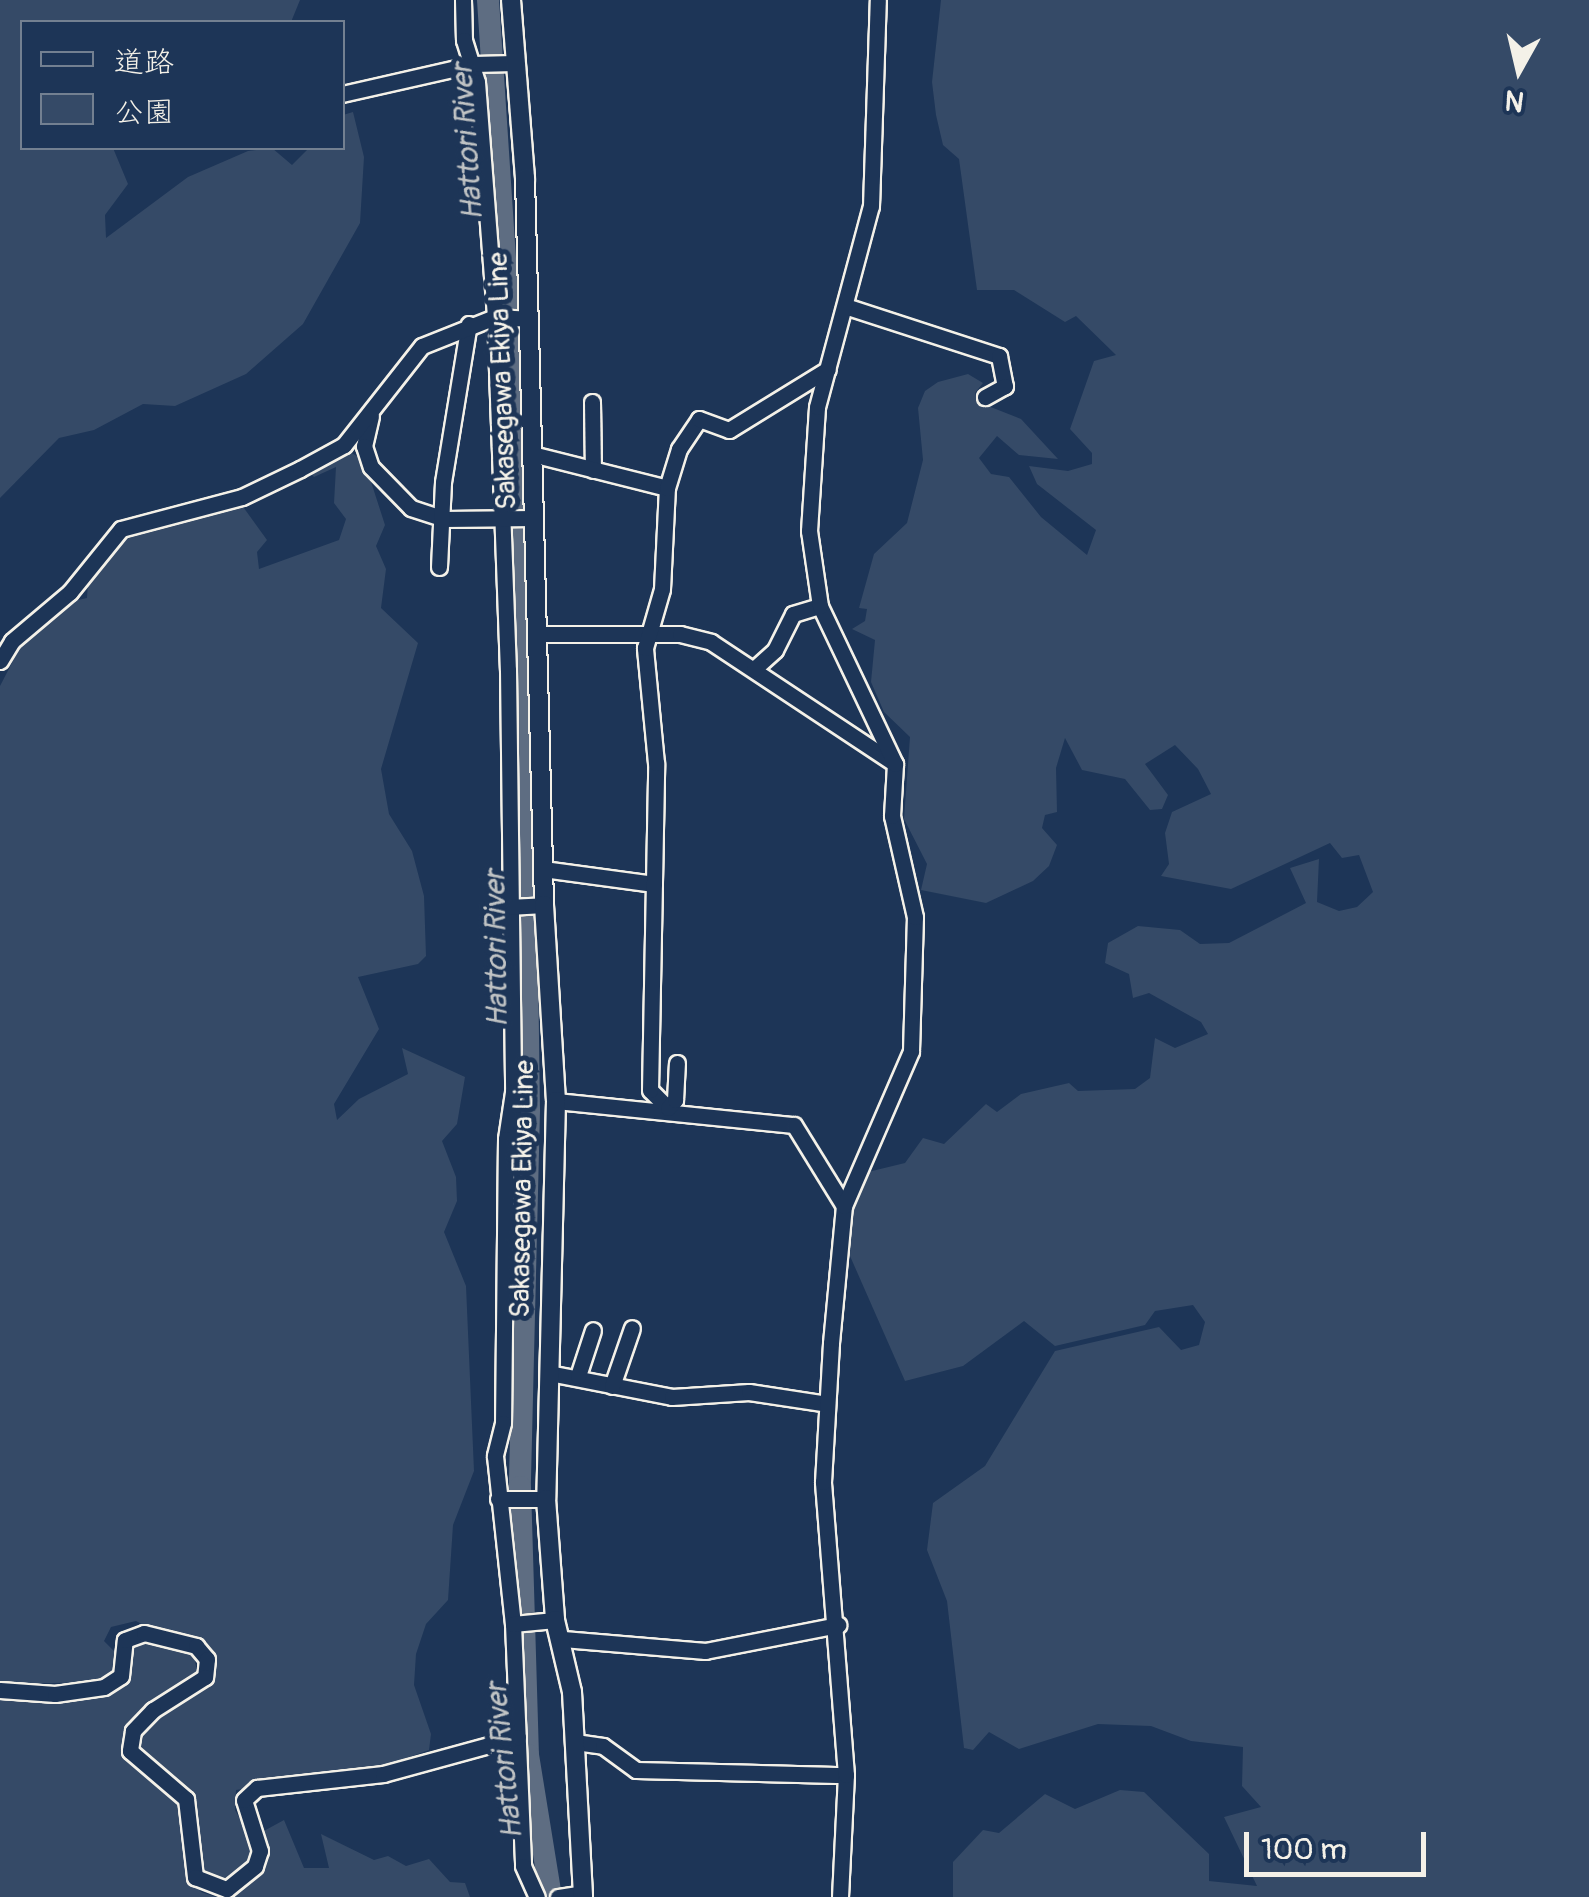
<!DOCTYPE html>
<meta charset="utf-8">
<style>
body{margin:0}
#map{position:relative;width:1589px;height:1897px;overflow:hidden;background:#1d3557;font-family:Pangolin,"Klee One",sans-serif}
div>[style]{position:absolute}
.green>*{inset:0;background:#354a67}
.river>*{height:22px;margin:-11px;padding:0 11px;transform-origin:11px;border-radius:11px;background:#5e6d82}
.roads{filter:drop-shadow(2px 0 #f4f1e8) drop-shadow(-2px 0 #f4f1e8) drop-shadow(0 2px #f4f1e8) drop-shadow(0 -2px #f4f1e8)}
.minor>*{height:15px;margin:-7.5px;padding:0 7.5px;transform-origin:7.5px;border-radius:7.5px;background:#1d3557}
.major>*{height:18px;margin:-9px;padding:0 9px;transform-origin:9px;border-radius:9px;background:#1d3557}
span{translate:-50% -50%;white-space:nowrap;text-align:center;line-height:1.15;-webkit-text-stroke:10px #1d3557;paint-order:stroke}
.street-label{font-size:28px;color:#f4f1e8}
.water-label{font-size:30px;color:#c0c3c4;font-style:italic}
.legend{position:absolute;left:20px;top:20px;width:325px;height:130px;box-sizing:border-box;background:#1d3557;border:2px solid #738091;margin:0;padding:12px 18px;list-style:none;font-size:30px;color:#f4f1e8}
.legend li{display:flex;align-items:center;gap:20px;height:50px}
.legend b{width:50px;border:2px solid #738091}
.north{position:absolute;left:1469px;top:20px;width:100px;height:100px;-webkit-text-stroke:8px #1d3557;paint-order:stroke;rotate:188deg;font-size:28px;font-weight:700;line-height:40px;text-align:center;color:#f4f1e8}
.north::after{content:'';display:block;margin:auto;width:35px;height:45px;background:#f4f1e8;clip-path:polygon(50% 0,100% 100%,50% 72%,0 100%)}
.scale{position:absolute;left:1244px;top:1832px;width:182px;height:45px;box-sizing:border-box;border:5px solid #f4f1e8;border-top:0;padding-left:12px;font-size:30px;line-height:35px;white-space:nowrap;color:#f4f1e8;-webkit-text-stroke:8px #1d3557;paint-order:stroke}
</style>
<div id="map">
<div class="green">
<div style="clip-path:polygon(0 0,300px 0,291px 22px,22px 22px,22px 148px,113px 148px,128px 184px,105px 215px,106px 238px,188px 177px,248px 151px,272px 148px,292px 165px,309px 148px,342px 148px,343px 115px,353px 112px,364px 157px,360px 223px,303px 324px,246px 374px,175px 406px,143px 404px,94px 430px,59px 438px,0 498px)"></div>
<div style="clip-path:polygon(941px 0,1589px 0,1589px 1897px,953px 1897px,953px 1862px,983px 1830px,999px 1833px,1045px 1794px,1075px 1809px,1120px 1790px,1144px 1792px,1209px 1854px,1209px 1881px,1257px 1886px,1224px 1817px,1261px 1807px,1242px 1786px,1243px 1747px,1191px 1741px,1151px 1726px,1098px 1724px,1019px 1749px,989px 1732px,973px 1750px,964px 1748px,947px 1601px,927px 1550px,933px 1503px,985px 1466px,1055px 1351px,1159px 1327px,1181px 1350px,1199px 1345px,1205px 1322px,1193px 1305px,1155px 1311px,1145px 1325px,1055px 1346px,1024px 1321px,963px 1366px,905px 1381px,850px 1256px,851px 1210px,868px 1172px,905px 1163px,923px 1138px,944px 1144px,986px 1104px,997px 1112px,1021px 1094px,1069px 1083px,1078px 1091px,1135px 1089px,1150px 1078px,1155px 1038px,1175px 1048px,1208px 1034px,1201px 1022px,1149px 993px,1133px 998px,1129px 974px,1105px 963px,1108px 943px,1138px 926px,1180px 930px,1200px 944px,1229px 943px,1306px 903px,1290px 868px,1319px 859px,1317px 902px,1339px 911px,1357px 907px,1373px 892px,1359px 855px,1342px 858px,1330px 843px,1231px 889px,1161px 876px,1169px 864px,1165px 833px,1172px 812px,1211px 794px,1198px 769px,1175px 745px,1145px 764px,1168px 795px,1162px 809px,1150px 810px,1125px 779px,1082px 770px,1065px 738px,1056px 768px,1057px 812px,1045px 815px,1042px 828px,1057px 845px,1049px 866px,1033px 881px,986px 903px,921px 890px,927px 864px,904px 819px,910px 737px,884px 712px,871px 682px,875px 640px,852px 629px,865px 621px,867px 609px,859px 608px,874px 554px,907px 523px,923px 460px,918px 408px,925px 391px,938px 382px,968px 374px,983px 383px,975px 393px,978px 402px,1021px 419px,1058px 459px,1019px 455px,997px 436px,979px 458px,991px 474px,1009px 477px,1041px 517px,1087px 555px,1096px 530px,1037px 484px,1029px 466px,1068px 471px,1092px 464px,1092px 453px,1070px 429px,1094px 361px,1116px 355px,1076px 316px,1065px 322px,1014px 290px,977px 290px,959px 159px,943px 145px,936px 115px,932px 82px)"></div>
<div style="clip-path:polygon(348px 451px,364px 460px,385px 525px,376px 546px,386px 569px,381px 608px,418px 643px,381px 769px,389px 814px,412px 851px,424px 896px,426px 956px,418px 964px,358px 977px,379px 1029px,334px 1104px,337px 1120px,359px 1099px,408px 1074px,402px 1048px,465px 1077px,457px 1124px,442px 1141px,456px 1177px,457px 1201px,444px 1232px,466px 1286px,474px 1471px,453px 1525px,448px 1600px,426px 1624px,416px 1654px,414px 1685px,431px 1734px,429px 1750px,373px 1770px,236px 1790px,235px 1810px,253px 1842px,250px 1864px,227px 1881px,206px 1879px,197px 1856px,196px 1805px,183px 1786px,137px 1753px,137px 1734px,148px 1720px,207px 1687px,213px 1661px,136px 1621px,111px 1627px,104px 1641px,116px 1653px,115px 1674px,103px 1682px,0 1684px,0 686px,27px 634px,64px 603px,87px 598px,88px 582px,120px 536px,241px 504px,267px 540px,257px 552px,259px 569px,339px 540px,346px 519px,334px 503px,336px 467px,314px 477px,307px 469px)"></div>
<div style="clip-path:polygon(147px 1642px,194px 1655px,197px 1672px,129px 1725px,122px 1746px,127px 1759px,182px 1804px,190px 1877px,201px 1892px,216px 1897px,0 1897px,0 1696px,100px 1698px,129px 1676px,130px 1646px)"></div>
<div style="clip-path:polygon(284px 1820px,304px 1868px,329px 1868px,321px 1834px,374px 1860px,388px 1856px,406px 1866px,429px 1859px,450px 1882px,465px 1883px,470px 1897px,227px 1897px,257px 1877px,269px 1848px,262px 1832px)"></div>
</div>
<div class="river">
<div style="left:488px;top:0;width:503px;rotate:86.24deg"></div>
<div style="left:521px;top:502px;width:608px;rotate:89.25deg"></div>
<div style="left:529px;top:1110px;width:377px;rotate:91.4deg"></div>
<div style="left:520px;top:1487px;width:268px;rotate:88.3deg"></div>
<div style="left:528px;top:1755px;width:144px;rotate:80.8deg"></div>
</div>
<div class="roads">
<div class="minor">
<div style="left:463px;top:0;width:40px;rotate:88.6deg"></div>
<div style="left:464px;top:40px;width:44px;rotate:72.8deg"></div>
<div style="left:477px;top:82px;width:236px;rotate:85.6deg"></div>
<div style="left:495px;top:317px;width:353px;rotate:87.9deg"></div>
<div style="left:508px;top:670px;width:422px;rotate:89.3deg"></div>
<div style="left:513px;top:1092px;width:48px;rotate:98.5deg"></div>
<div style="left:506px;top:1139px;width:284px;rotate:90.6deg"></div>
<div style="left:503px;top:1423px;width:34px;rotate:104deg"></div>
<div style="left:495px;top:1456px;width:169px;rotate:83.9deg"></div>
<div style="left:513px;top:1624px;width:242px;rotate:87.6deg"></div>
<div style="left:523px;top:1866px;width:34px;rotate:66deg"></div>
<div style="left:342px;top:94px;width:135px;rotate:-12.8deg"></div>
<div style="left:474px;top:64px;width:40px;rotate:-1.4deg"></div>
<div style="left:848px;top:307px;width:159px;rotate:18deg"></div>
<div style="left:999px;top:356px;width:31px;rotate:79deg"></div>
<div style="left:1005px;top:386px;width:23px;rotate:151deg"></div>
<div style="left:592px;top:402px;width:68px;rotate:89.2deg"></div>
<div style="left:371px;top:416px;width:31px;rotate:103deg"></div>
<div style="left:364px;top:446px;width:22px;rotate:72deg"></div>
<div style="left:371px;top:467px;width:57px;rotate:45.7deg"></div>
<div style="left:411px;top:508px;width:35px;rotate:18deg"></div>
<div style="left:444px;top:519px;width:90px;rotate:-0.6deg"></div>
<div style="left:532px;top:454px;width:139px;rotate:14.1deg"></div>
<div style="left:439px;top:567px;width:85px;rotate:-87.3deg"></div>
<div style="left:443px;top:482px;width:160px;rotate:-80.7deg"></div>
<div style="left:537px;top:634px;width:143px"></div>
<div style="left:680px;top:634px;width:32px;rotate:14deg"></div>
<div style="left:711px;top:642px;width:221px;rotate:33.5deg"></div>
<div style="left:0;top:661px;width:23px;rotate:-59deg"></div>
<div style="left:12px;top:641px;width:76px;rotate:-40.2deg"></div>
<div style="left:70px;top:592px;width:81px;rotate:-51deg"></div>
<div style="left:121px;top:529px;width:125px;rotate:-14.8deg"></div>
<div style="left:242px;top:497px;width:64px;rotate:-25.8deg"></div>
<div style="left:300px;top:469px;width:50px;rotate:-28.6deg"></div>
<div style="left:344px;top:445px;width:126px;rotate:-51.8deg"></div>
<div style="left:422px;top:346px;width:79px;rotate:-21.7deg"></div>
<div style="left:495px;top:317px;width:33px;rotate:3deg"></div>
<div style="left:754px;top:669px;width:28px;rotate:-42deg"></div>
<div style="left:775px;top:650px;width:40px;rotate:-63.4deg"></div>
<div style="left:793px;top:614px;width:28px;rotate:-17deg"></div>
<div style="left:543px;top:869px;width:112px;rotate:7.7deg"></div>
<div style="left:508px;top:907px;width:36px;rotate:-3deg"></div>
<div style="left:556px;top:1101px;width:239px;rotate:5.8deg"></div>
<div style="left:794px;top:1125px;width:95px;rotate:58.3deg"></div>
<div style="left:668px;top:1108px;width:25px;rotate:-135deg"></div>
<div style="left:650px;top:1090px;width:327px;rotate:-88.9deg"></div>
<div style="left:656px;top:763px;width:116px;rotate:-95.5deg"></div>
<div style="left:645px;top:648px;width:61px;rotate:-73.9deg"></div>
<div style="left:662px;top:589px;width:101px;rotate:-87.2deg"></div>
<div style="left:667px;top:488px;width:41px;rotate:-72.9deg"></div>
<div style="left:679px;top:449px;width:36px;rotate:-56deg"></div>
<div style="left:699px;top:419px;width:32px;rotate:20deg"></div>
<div style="left:729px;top:430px;width:116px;rotate:-31.6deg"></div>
<div style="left:668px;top:1108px;width:11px;rotate:-49deg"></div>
<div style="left:675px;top:1100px;width:37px;rotate:-87deg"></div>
<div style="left:549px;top:1373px;width:125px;rotate:11deg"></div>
<div style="left:672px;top:1397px;width:77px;rotate:-3.7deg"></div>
<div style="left:749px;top:1392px;width:79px;rotate:8.7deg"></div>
<div style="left:578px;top:1376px;width:48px;rotate:-71.9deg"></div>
<div style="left:612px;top:1386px;width:61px;rotate:-71deg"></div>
<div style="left:498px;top:1499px;width:48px"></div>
<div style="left:513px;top:1624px;width:42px;rotate:-5.4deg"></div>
<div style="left:563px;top:1639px;width:143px;rotate:4.8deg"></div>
<div style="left:705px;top:1651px;width:136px;rotate:-11.1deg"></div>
<div style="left:0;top:1690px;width:55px;rotate:4.2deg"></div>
<div style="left:55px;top:1694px;width:49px;rotate:-8.1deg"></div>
<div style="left:104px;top:1687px;width:20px;rotate:-33deg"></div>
<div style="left:121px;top:1676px;width:36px;rotate:-84deg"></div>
<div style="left:125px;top:1640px;width:20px;rotate:-20deg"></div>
<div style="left:144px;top:1633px;width:54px;rotate:14deg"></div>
<div style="left:196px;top:1646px;width:17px;rotate:50deg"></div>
<div style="left:207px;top:1659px;width:18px;rotate:96deg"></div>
<div style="left:205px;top:1677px;width:62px;rotate:147.6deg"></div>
<div style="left:153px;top:1710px;width:29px;rotate:134deg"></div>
<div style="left:133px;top:1731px;width:20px;rotate:99deg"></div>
<div style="left:130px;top:1751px;width:74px;rotate:40.6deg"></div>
<div style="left:186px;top:1799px;width:79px;rotate:83.4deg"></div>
<div style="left:195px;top:1877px;width:34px;rotate:21deg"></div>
<div style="left:227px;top:1889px;width:36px;rotate:-39deg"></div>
<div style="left:255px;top:1866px;width:16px;rotate:-72deg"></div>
<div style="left:260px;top:1851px;width:53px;rotate:-107.4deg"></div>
<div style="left:244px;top:1800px;width:18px;rotate:-43deg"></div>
<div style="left:257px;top:1788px;width:127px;rotate:-6.3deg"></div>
<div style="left:383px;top:1774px;width:140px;rotate:-15.3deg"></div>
<div style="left:575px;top:1742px;width:28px;rotate:8deg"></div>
<div style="left:603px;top:1746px;width:41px;rotate:36deg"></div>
<div style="left:636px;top:1770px;width:210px;rotate:1.4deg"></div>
<div style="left:558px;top:1897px;width:24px;rotate:-9deg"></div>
<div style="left:840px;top:1897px;width:122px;rotate:-87.2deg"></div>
<div style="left:846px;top:1775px;width:294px;rotate:-94.5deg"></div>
<div style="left:823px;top:1482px;width:139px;rotate:-86.7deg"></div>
<div style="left:831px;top:1343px;width:138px;rotate:-84.6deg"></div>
<div style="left:844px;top:1206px;width:169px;rotate:-66.6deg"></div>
<div style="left:911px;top:1051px;width:134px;rotate:-88.3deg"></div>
<div style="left:915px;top:917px;width:104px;rotate:-102.8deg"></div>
<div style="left:892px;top:816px;width:52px;rotate:-86.7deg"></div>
<div style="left:895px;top:764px;width:175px;rotate:-115.4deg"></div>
<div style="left:820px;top:606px;width:76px;rotate:-98.3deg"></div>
<div style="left:809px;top:531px;width:124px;rotate:-86.3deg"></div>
<div style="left:817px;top:407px;width:208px;rotate:-75deg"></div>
<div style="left:871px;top:206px;width:206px;rotate:-88.1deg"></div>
</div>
<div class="major">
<div style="left:511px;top:0;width:179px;rotate:85.5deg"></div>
<div style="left:525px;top:178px;width:727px;rotate:88.5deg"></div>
<div style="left:544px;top:905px;width:196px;rotate:86.5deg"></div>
<div style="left:556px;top:1101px;width:398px;rotate:91.4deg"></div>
<div style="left:546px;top:1499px;width:121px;rotate:85.7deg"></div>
<div style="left:555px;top:1620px;width:74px;rotate:76.7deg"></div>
<div style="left:572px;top:1692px;width:205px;rotate:86.9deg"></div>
</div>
</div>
<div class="street-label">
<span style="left:503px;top:381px;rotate:-92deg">Sakasegawa Ekiya Line</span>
<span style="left:523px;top:1189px;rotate:-89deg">Sakasegawa Ekiya Line</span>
</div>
<div class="water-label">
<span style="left:468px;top:142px;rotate:-94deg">Hattori River</span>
<span style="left:497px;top:949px;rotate:-91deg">Hattori River</span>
<span style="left:505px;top:1761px;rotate:-96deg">Hattori River</span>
</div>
<ul class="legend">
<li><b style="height:12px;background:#1d3557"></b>道路</li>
<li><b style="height:28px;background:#354a67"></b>公園</li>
</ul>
<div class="north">N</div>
<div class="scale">100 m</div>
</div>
